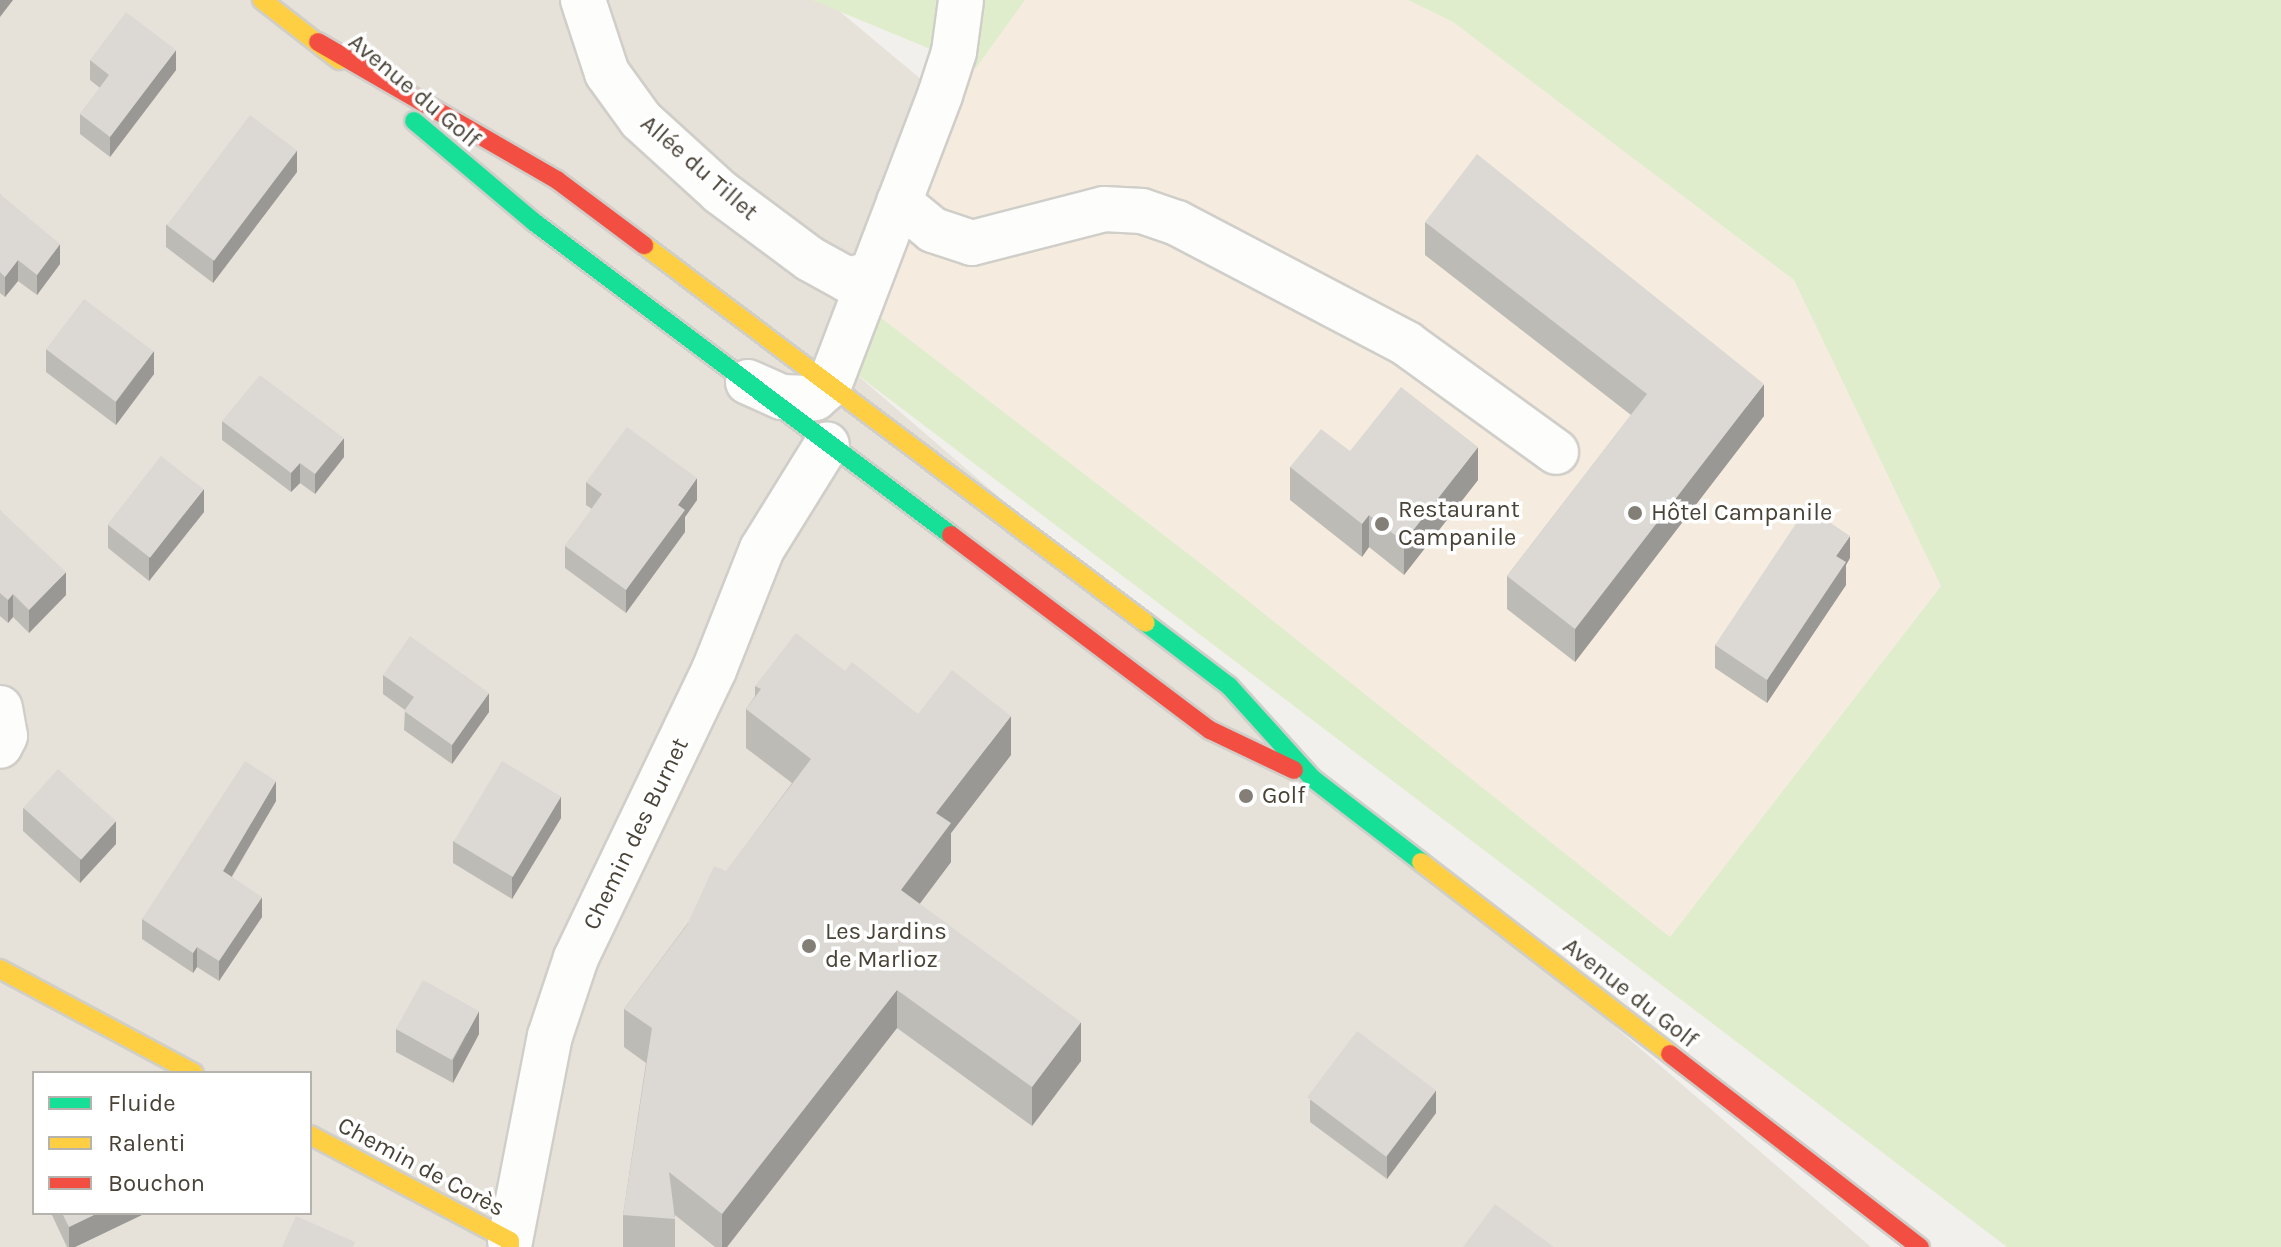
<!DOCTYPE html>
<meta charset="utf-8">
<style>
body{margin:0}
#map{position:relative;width:2281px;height:1247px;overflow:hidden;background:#f2f0ec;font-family:Karla,sans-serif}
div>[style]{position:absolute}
.residential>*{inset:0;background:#e6e2d9}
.commercial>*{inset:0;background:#f5ecdf}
.green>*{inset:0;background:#e0edcc}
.roads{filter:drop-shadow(2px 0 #d0cec9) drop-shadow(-2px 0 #d0cec9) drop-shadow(0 2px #d0cec9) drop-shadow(0 -2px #d0cec9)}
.street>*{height:44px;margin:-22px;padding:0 22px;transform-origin:22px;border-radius:22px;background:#fdfdfc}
.fast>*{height:18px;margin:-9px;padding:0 9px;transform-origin:9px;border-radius:9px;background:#16e098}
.slow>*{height:18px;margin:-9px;padding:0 9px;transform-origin:9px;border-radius:9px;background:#ffcf43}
.jam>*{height:18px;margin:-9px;padding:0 9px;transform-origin:9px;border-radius:9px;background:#f24e42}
.wall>*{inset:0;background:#bdbbb6}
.shaded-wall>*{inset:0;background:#9a9894}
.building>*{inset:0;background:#dcd9d4;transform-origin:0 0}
.dots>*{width:22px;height:22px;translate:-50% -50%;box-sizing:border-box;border:4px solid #fff;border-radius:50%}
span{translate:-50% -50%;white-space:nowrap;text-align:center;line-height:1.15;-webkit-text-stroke:7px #fff;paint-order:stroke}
.street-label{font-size:24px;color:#494237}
.poi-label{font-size:24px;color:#494237}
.left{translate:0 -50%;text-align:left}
.legend{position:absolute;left:32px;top:1071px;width:280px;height:144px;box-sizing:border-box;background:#fff;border:2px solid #b6b3af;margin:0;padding:10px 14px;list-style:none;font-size:24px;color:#494237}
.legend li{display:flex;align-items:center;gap:16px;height:40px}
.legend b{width:40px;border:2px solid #b6b3af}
</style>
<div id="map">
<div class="residential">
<div style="clip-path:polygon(evenodd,0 0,826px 0,940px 95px,856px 374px,1871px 1247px,0 1247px,0 0,34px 1073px,310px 1073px,310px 1213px,34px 1213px,34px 1073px)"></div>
</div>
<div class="commercial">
<div style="clip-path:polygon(1025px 0,1408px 0,1453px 22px,1794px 280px,1944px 582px,1670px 937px,1208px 569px,867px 307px,951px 58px,976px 68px)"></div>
</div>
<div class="green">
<div style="clip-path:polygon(812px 0,1025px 0,976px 68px)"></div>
<div style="clip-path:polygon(1408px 0,2281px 0,2281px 1247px,2007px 1247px,855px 373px,867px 307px,1208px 569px,1670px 937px,1941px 586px,1794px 280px,1453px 22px)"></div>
</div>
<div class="roads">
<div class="street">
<div style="left:583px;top:0;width:77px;rotate:71.8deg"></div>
<div style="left:607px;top:73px;width:58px;rotate:54.1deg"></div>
<div style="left:641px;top:120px;width:107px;rotate:42.3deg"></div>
<div style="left:720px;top:192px;width:112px;rotate:36.7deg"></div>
<div style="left:810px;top:259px;width:43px;rotate:28.9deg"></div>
<div style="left:848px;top:280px;width:23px;rotate:-15deg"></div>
<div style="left:899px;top:202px;width:44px;rotate:39.5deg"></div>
<div style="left:933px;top:230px;width:41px;rotate:18.4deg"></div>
<div style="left:972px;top:243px;width:136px;rotate:-14.4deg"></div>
<div style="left:1104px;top:209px;width:38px;rotate:3deg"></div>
<div style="left:1142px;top:211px;width:37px;rotate:19deg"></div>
<div style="left:1177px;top:223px;width:260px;rotate:27.7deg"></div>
<div style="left:1407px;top:344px;width:184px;rotate:35.9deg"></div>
<div style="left:748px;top:382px;width:37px;rotate:24deg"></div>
<div style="left:782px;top:397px;width:33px;rotate:2deg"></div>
<div style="left:815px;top:398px;width:18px;rotate:-41deg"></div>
<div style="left:829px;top:386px;width:311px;rotate:-69.1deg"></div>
<div style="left:940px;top:95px;width:45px;rotate:-72deg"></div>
<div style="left:954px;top:52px;width:52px;rotate:-82.3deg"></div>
<div style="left:0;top:708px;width:28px;rotate:80deg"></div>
<div style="left:5px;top:736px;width:11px;rotate:117deg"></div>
<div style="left:510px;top:1241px;width:209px;rotate:-79deg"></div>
<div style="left:550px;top:1036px;width:82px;rotate:-71.6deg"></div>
<div style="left:576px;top:958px;width:319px;rotate:-64.4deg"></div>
<div style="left:714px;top:670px;width:130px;rotate:-68.4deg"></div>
<div style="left:762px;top:549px;width:123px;rotate:-58.2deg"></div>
</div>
<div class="fast">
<div style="left:414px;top:121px;width:157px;rotate:40.1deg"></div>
<div style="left:534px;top:222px;width:521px;rotate:36.89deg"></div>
<div style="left:1146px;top:623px;width:104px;rotate:37.2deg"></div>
<div style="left:1229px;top:686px;width:124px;rotate:47.9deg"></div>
<div style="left:1312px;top:778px;width:138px;rotate:37.6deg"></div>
</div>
<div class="slow">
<div style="left:262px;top:0;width:98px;rotate:37.9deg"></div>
<div style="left:644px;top:245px;width:628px;rotate:36.98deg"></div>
<div style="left:1421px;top:862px;width:314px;rotate:37.6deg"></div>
<div style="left:0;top:969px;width:220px;rotate:28.2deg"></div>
<div style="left:310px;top:1135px;width:226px;rotate:27.9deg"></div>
<div style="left:510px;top:1241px;width:6px;rotate:90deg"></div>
</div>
<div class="jam">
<div style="left:318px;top:42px;width:276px;rotate:30deg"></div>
<div style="left:557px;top:180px;width:109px;rotate:36.8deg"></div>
<div style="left:951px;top:535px;width:324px;rotate:37deg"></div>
<div style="left:1210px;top:730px;width:93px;rotate:25.5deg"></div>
<div style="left:1670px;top:1054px;width:316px;rotate:37.7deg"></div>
</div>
</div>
<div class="wall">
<div style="clip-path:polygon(90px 60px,176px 70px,110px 157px,80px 134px,80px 114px,100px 88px,90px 80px)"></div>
<div style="clip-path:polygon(297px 172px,213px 283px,166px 247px,166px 225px)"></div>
<div style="clip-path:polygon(0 194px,60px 264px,37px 295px,18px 281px,5px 297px,0 293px)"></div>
<div style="clip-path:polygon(1425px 222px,1764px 416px,1575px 662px,1507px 609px,1507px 576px,1631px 415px,1425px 255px)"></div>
<div style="clip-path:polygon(46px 349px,154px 374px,116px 425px,46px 372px)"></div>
<div style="clip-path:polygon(222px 421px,344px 457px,315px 494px,300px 483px,291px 492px,222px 440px)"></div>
<div style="clip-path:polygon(1350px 451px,1478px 480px,1404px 575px,1369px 547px,1362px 557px,1290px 500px,1290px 467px)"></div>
<div style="clip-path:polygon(586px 482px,697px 500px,685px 517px,685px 532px,626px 613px,565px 568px,565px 546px,592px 509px,586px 505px)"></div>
<div style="clip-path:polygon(0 510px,66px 595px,29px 633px,13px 617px,8px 623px,0 616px)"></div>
<div style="clip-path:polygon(204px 512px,149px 581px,108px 548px,108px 525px)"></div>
<div style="clip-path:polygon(1850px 558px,1846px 565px,1846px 585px,1767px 703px,1715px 668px,1715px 645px)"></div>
<div style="clip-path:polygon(845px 671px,918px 714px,1011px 755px,951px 833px,951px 862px,919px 904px,1081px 1061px,1032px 1126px,897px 1028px,727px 1247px,715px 1247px,675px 1215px,675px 1247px,623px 1247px,623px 1215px,646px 1063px,624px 1047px,624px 1009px,792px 783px,746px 748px,746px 709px,755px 696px,755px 686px)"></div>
<div style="clip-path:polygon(383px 675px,489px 712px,452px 764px,404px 730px,405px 710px,383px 694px)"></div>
<div style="clip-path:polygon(276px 801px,232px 877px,262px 917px,219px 981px,197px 967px,193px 973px,142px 939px,142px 919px)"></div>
<div style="clip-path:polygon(23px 808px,116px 844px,80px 883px,23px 831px)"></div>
<div style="clip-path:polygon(561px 818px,512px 899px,453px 863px,453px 841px)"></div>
<div style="clip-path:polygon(396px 1029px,479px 1034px,453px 1083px,396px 1052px)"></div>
<div style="clip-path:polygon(1310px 1099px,1436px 1113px,1387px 1179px,1310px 1122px)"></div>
<div style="clip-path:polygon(34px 1147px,34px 1176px,32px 1171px,32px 1148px)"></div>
<div style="clip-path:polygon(51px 1213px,146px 1213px,75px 1247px,67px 1247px)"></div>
</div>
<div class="shaded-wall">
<div style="clip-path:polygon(0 0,13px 0,0 17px)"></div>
<div style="clip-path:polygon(176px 50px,176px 70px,110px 157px,110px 137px)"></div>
<div style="clip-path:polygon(297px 150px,297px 172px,213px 283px,213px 261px)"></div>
<div style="clip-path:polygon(60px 244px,60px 264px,37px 295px,37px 275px)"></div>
<div style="clip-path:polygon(18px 260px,18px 281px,5px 297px,5px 277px)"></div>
<div style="clip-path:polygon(154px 351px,154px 374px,116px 425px,116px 402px)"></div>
<div style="clip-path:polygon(1764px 384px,1764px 416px,1575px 662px,1575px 629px)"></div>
<div style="clip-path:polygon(344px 438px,344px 457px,315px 494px,315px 474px)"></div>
<div style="clip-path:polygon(1478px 447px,1478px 480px,1404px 575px,1404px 542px)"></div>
<div style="clip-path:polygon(300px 463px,300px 483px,291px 492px,291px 473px)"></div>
<div style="clip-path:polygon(697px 478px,697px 500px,685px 517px,685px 532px,626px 613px,626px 590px,678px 505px)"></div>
<div style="clip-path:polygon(204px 489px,204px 512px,149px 581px,149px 558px)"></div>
<div style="clip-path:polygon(1369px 515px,1369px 547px,1362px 557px,1362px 524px)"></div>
<div style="clip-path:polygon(1850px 536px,1850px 558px,1846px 565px,1846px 585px,1767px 703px,1767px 680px,1836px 556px)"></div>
<div style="clip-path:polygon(66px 572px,66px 595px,29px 633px,29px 610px)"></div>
<div style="clip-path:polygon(13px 594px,13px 617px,8px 623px,8px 600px)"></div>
<div style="clip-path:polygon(489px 693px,489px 712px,452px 764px,452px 745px)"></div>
<div style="clip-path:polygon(1011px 716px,1011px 755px,951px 833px,951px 862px,901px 929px,901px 890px,936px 813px)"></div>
<div style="clip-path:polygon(276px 781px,276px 801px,223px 891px,223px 871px)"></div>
<div style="clip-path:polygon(561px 796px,561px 818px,512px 899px,512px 877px)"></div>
<div style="clip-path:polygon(116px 821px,116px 844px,80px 883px,80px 860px)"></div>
<div style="clip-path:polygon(262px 897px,262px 917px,219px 981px,219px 961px)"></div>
<div style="clip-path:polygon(197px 947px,197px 967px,193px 973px,193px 953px)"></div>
<div style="clip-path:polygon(897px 990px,897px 1028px,727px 1247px,722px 1247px,722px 1214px)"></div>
<div style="clip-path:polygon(479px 1011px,479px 1034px,453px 1083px,453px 1060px)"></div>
<div style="clip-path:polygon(1081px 1022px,1081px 1061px,1032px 1126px,1032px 1087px)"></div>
<div style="clip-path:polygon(1436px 1090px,1436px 1113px,1387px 1179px,1387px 1156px)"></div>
<div style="clip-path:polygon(98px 1213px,146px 1213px,75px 1247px,69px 1247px,69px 1227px)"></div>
</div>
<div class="building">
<div style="clip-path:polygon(126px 12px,176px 50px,110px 137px,80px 114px,109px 75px,90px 60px)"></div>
<div style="left:250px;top:115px;width:59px;height:138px;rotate:37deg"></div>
<div style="clip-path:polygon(1477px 154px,1764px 384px,1575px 629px,1507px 576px,1647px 394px,1425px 222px)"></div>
<div style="clip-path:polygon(0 194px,60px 244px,37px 275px,18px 260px,5px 277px,0 272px)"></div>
<div style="left:84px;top:299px;width:87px;height:63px;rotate:37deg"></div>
<div style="clip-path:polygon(260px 375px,344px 438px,315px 474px,300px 463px,291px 473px,222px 421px)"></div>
<div style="clip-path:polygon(1401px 387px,1478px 447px,1404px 542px,1369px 515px,1362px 524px,1290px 467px,1321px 429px,1350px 451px)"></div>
<div style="clip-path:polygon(627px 427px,697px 478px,678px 505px,685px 510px,626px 590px,565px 546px,602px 494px,586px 482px)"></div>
<div style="left:161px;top:456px;width:54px;height:87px;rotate:38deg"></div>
<div style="clip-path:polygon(1807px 507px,1850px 536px,1836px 556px,1846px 562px,1767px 680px,1715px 645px)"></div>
<div style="clip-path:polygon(0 510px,66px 572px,29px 610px,13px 594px,8px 600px,0 593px)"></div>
<div style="clip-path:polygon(796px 633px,845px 671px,852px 662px,918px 714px,952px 670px,1011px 716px,936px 813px,951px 823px,901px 890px,1081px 1022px,1032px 1087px,897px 990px,722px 1214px,669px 1172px,675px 1219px,623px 1215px,652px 1028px,624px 1009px,687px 925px,714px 866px,726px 871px,811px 759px,746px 709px,761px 689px,755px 686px)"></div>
<div style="clip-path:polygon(410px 636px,489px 693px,452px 745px,404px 711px,414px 697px,383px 675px)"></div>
<div style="clip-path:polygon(245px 761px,276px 781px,223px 871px,262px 897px,219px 961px,197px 947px,193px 953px,142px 919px)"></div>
<div style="left:502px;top:761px;width:69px;height:94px;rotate:31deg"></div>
<div style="left:58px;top:769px;width:78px;height:52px;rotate:42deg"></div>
<div style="left:423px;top:980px;width:64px;height:56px;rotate:29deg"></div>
<div style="left:1357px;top:1031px;width:99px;height:83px;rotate:37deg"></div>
<div style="clip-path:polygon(1495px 1204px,1554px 1247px,1463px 1247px)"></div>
<div style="clip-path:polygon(62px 1213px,98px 1213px,69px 1227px)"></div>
<div style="clip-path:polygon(296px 1216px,355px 1242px,353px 1247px,282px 1247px)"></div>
</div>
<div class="dots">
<div style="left:1635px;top:513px;background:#847f76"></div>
<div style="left:1382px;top:524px;background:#847f76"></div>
<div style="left:1246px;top:796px;background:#847f76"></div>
<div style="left:809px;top:946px;background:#847f76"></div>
</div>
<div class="street-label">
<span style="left:414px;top:91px;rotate:40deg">Avenue du Golf</span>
<span style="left:699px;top:168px;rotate:41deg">Allée du Tillet</span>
<span style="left:636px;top:834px;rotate:-64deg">Chemin des Burnet</span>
<span style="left:1630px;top:993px;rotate:38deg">Avenue du Golf</span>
<span style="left:421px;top:1167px;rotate:28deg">Chemin de Corès</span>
</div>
<div class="poi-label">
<span class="left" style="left:1398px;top:524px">Restaurant<br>Campanile</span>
<span class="left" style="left:1651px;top:513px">Hôtel Campanile</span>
<span class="left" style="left:1262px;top:796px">Golf</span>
<span class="left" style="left:825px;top:946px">Les Jardins<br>de Marlioz</span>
</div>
<ul class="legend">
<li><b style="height:10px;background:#16e098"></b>Fluide</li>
<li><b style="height:10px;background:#ffcf43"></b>Ralenti</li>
<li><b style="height:10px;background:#f24e42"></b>Bouchon</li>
</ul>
</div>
